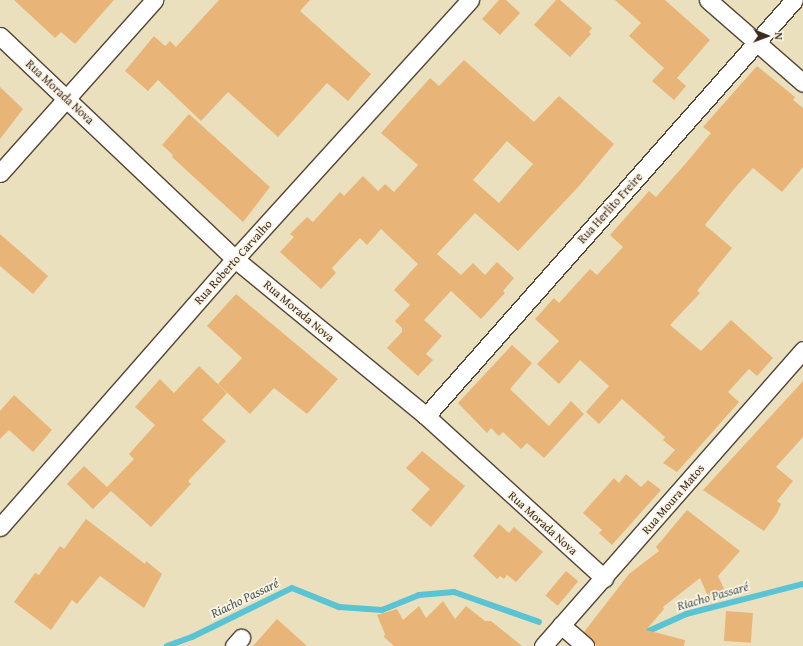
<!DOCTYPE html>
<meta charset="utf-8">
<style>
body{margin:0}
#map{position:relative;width:803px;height:646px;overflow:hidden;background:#ebe0bd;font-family:"Gentium Book Plus",serif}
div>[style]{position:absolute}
.stream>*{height:6px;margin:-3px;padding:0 3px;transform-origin:3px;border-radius:3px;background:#5ac4d5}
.building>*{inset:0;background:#e8b478;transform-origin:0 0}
.roads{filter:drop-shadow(1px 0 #554536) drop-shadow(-1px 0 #554536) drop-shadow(0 1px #554536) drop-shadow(0 -1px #554536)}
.street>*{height:17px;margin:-8.5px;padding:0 8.5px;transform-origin:8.5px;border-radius:8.5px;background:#fff}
span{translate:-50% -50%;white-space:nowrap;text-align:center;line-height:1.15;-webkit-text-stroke:3.5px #fcf5e5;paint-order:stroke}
.street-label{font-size:12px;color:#3b2a1e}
.water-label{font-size:13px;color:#445855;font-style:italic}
.north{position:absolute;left:747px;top:16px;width:40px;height:40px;-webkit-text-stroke:3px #fcf5e5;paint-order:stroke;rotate:91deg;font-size:11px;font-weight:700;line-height:16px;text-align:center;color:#3b2a1e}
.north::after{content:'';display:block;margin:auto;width:14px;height:18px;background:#3b2a1e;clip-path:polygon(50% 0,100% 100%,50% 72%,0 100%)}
</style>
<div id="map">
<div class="stream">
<div style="left:642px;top:634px;width:48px;rotate:-24.4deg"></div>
<div style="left:686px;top:614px;width:121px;rotate:-14.4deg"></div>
<div style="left:167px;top:646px;width:27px;rotate:-20deg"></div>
<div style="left:192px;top:637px;width:111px;rotate:-26.1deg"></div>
<div style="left:292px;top:588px;width:51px;rotate:22deg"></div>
<div style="left:339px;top:607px;width:43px;rotate:4deg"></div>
<div style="left:382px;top:610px;width:40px;rotate:-22deg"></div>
<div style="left:419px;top:595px;width:35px;rotate:-5deg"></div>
<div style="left:454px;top:592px;width:90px;rotate:19.4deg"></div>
</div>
<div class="building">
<div style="clip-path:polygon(14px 0,114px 0,75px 44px,61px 32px,55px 38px)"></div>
<div style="clip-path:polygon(219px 0,310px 0,300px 11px,371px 74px,348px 101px,327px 83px,278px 137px,228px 92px,201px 121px,158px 80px,148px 91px,125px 71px,154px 36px,165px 46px,170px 41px,176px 47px)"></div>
<div style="clip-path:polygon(499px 0,506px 0,520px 13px,500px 35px,482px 19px)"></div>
<div style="clip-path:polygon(556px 0,560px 0,592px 28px,589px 32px,591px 34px,570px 57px,534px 25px)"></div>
<div style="clip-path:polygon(615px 0,665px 0,710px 40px,677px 78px,686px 86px,674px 100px,652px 81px,664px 68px,629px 36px,641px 23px)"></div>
<div style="clip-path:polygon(evenodd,464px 60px,534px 122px,559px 96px,614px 144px,579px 186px,518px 251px,475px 213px,437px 254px,461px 275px,473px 263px,485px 275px,497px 262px,514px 278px,503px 291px,505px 293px,481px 319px,451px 291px,424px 320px,442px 336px,426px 354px,433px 360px,418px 376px,387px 348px,402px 332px,402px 328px,395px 321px,410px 305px,394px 290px,418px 264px,381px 229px,367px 245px,360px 238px,332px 268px,336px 273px,321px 289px,280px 252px,294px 237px,290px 234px,307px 217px,313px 222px,340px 192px,344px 196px,363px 176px,378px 191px,385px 184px,394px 192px,418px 165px,381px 133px,430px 78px,439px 86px,464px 60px,507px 141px,533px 164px,499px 203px,473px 180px,507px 141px)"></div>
<div style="clip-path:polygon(757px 66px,795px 97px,793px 100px,803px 108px,803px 167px,782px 192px,753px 168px,734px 189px,705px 225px,732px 248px,697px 291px,700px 293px,670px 325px,701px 351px,731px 320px,773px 358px,757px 376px,749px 369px,728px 392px,739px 402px,677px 472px,663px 463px,675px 450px,663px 440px,665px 437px,622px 399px,599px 424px,586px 412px,609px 386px,580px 360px,559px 384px,537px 364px,559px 341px,535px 319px,554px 298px,559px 303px,590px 269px,597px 275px,623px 247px,610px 235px,649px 191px,656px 197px,687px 162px,711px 133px,703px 127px)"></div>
<div style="clip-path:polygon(0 87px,23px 109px,0 139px)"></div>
<div style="clip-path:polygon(189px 114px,270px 187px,243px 222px,172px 157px,173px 155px,162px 145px)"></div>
<div style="clip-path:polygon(0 234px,48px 276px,33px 294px,0 266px)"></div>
<div style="clip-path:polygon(236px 294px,338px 379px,307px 414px,274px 388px,250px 414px,218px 384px,242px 358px,207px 326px)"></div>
<div style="clip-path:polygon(512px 345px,532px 363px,510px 389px,533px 411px,549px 426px,571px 401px,584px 414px,544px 458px,527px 443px,521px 449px,503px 432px,499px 436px,491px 428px,487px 433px,458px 403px)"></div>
<div style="clip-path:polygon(199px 366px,227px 393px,202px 420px,226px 441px,188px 481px,191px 484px,151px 527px,111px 491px,93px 509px,67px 484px,84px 466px,107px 487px,134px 459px,129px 454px,155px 425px,135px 407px,160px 379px,174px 393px)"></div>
<div style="clip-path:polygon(803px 381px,803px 437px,776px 467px,793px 481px,777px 501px,781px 504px,777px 513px,764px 531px,703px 490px)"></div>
<div style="clip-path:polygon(14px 395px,52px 430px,33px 452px,9px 430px,0 439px,0 411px)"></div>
<div style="clip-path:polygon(422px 451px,465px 486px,431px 527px,411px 510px,430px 489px,406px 468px)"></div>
<div style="clip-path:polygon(626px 474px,641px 487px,648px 480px,661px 490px,612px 545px,599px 533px,602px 530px,583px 513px,614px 478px,619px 483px)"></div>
<div style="clip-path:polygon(687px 510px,740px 551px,718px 576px,727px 595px,711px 603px,700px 578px,663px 607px,664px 609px,646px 630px,685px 640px,684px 646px,597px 646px,584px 632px,629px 574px,659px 551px,656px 547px)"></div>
<div style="clip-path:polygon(86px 519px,145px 564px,146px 561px,162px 574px,144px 608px,100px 576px,77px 604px,72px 600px,51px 630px,14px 602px,35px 573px,39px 575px,60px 546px,64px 549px)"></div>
<div style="clip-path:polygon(499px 524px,509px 533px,514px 527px,543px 552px,516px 582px,507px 575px,504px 579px,500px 576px,497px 579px,473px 556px)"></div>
<div style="left:566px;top:571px;width:16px;height:32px;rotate:40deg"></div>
<div style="clip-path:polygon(443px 601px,455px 619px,466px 606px,485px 621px,491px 621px,522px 646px,394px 646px,384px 637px,385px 634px,377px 615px,397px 609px,403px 620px,419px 606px,426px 618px)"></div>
<div style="left:726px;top:611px;width:27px;height:30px;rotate:4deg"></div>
<div style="clip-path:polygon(277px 619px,307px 646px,253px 646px)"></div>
</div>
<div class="roads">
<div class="street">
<div style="left:708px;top:0;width:126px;rotate:41.1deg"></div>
<div style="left:0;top:36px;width:324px;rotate:43.5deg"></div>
<div style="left:235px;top:259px;width:247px;rotate:39.4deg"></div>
<div style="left:426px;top:416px;width:241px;rotate:42.3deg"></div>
<div style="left:0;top:173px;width:232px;rotate:-48.3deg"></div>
<div style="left:426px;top:416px;width:555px;rotate:-48.5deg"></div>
<div style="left:0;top:527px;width:356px;rotate:-48.8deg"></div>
<div style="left:235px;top:259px;width:350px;rotate:-47.8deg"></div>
<div style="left:561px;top:625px;width:32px;rotate:41deg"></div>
<div style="left:234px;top:646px;width:11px;rotate:-49deg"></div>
<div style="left:543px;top:646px;width:394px;rotate:-48.7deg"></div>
</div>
</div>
<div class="street-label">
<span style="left:60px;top:92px;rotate:43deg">Rua Morada Nova</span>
<span style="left:610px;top:208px;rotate:-48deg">Rua Herlito Freire</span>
<span style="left:233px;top:262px;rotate:-48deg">Rua Roberto Carvalho</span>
<span style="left:299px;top:311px;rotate:40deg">Rua Morada Nova</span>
<span style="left:673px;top:499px;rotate:-49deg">Rua Moura Matos</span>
<span style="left:543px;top:523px;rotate:42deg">Rua Morada Nova</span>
</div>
<div class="water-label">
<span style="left:713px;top:597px;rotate:-16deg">Riacho Passaré</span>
<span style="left:245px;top:599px;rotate:-26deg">Riacho Passaré</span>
</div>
<div class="north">N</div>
</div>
